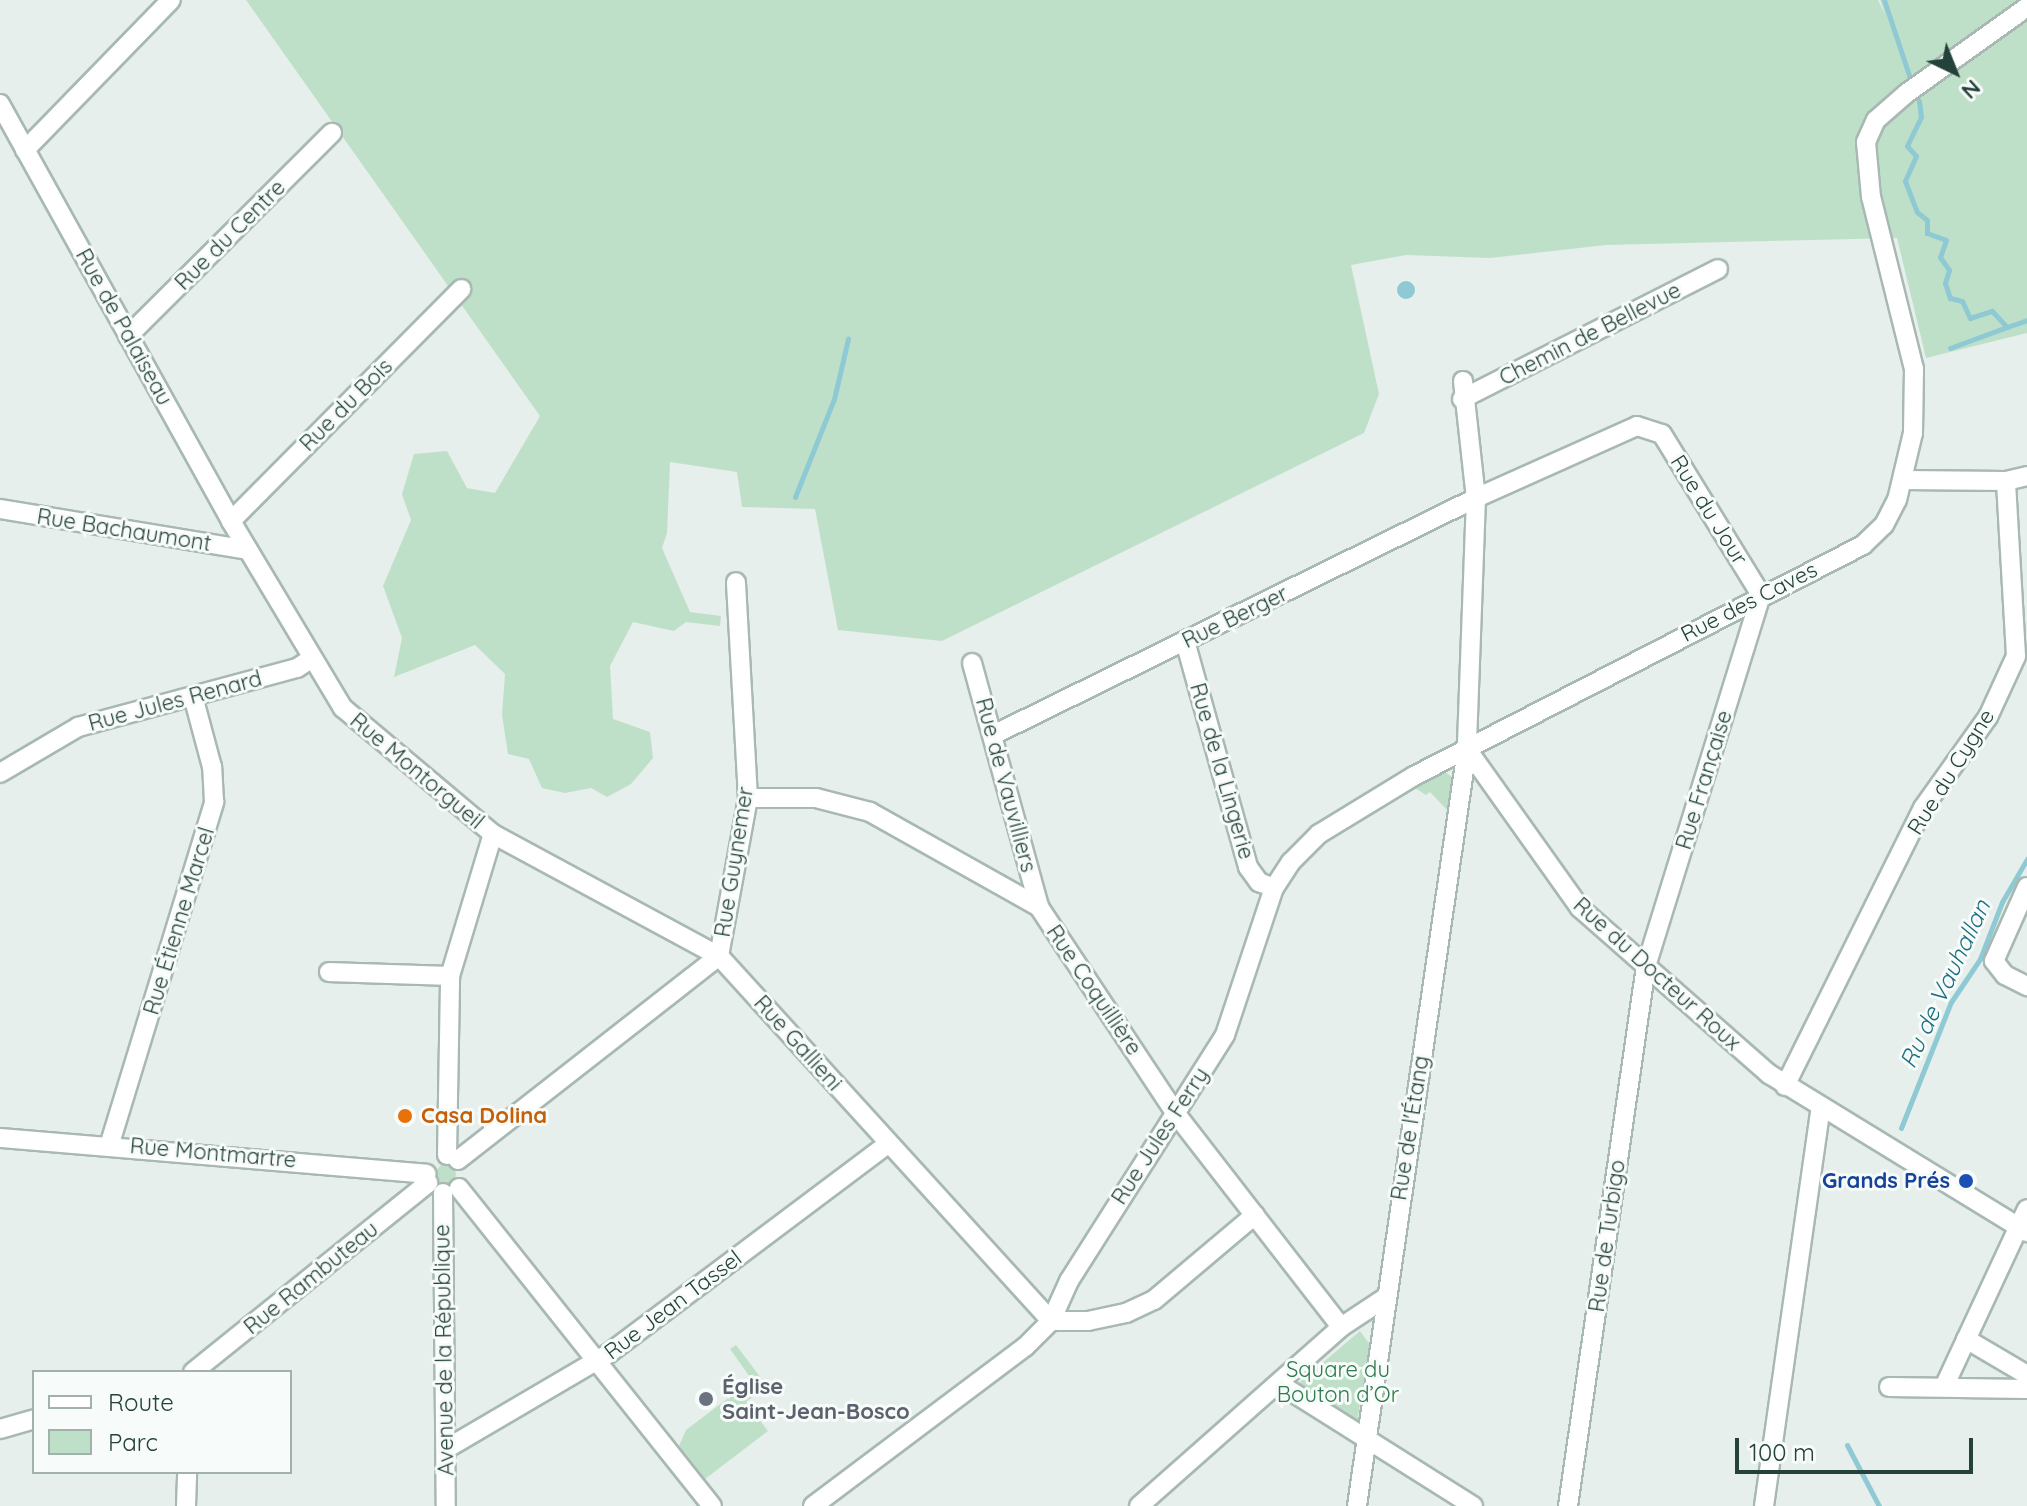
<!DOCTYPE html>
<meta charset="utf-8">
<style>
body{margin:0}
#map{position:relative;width:2027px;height:1506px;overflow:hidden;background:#e6efeb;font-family:Quicksand,sans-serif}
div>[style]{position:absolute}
.green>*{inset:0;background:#bfe0c8}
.round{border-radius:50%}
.water>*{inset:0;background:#8ec9d4}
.stream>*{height:5px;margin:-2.5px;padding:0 2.5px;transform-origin:2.5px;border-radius:2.5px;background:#8ec9d4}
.roads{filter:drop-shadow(2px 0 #a8b8b2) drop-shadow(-2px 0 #a8b8b2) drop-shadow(0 2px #a8b8b2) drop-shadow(0 -2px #a8b8b2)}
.street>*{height:18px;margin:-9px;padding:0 9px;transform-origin:9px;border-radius:9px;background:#fff}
.dots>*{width:22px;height:22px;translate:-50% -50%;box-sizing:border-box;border:4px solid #f7fbf9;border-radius:50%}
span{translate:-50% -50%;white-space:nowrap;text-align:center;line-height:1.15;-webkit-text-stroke:6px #f7fbf9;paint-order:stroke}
.street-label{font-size:22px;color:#24423a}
.food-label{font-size:22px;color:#c56008;font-weight:700}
.left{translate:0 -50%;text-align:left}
.transit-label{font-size:22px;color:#164399;font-weight:700}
.right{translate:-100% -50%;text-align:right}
.park-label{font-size:22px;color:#2d7a4b}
.worship-label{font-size:22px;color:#5b616d;font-weight:700}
.water-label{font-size:24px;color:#1c6f80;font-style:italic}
.legend{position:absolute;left:32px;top:1370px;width:260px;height:104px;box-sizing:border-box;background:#f7fbf9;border:2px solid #a3b1ad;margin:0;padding:10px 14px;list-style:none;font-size:24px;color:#24423a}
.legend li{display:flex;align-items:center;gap:16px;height:40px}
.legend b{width:40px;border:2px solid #a3b1ad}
.north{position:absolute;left:1915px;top:32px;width:80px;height:80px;-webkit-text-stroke:6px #f7fbf9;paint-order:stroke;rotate:137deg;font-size:22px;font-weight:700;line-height:32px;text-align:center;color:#24423a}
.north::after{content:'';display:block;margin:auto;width:28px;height:36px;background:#24423a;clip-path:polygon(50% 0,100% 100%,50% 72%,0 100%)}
.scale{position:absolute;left:1735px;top:1438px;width:238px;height:36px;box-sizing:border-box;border:4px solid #24423a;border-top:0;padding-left:10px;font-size:24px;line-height:28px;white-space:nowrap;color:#24423a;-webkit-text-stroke:6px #f7fbf9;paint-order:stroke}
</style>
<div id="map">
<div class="green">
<div style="clip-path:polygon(246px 0,1878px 0,1885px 14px,1880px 0,2027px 0,2027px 333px,1926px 358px,1897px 238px,1606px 245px,1490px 258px,1406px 255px,1351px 265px,1379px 394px,1364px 433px,942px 641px,838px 630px,815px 509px,742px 507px,737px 472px,670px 462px,667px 533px,662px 548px,690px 612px,721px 616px,720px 626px,686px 622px,674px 631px,633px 622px,610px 666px,613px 719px,650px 732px,653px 758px,631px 784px,607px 797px,591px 788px,565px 793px,542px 788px,529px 759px,508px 754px,502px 715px,505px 674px,475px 645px,394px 677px,402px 638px,383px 586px,411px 520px,402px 494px,414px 454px,447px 451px,467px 488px,495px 493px,540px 416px)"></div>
<div style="clip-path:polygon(1444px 771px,1453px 778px,1448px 811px,1430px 792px,1426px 795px,1415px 788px)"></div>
<div class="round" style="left:436px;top:1164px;width:20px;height:20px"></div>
<div style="clip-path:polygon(1360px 1331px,1370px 1345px,1357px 1422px,1301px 1388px,1300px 1382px)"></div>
<div style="clip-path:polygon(736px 1345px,767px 1386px,746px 1402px,768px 1431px,705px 1479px,679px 1446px,686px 1430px,752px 1380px,730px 1349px)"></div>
</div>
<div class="water">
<div class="round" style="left:1397px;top:281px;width:18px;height:18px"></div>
</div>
<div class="stream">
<div style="left:1884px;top:0;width:82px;rotate:71.6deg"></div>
<div style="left:1919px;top:101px;width:16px;rotate:83deg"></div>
<div style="left:1921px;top:117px;width:32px;rotate:116deg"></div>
<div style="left:1907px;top:146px;width:13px;rotate:48deg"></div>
<div style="left:1916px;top:156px;width:27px;rotate:114deg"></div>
<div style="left:1905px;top:181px;width:33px;rotate:69deg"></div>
<div style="left:1917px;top:212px;width:13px;rotate:39deg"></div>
<div style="left:1927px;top:220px;width:13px;rotate:90deg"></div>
<div style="left:1927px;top:233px;width:20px;rotate:20deg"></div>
<div style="left:1946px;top:240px;width:18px;rotate:109deg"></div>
<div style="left:1940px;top:257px;width:16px;rotate:55deg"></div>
<div style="left:1949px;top:270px;width:14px;rotate:107deg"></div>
<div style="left:1945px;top:283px;width:16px;rotate:72deg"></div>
<div style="left:1950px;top:298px;width:12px;rotate:14deg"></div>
<div style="left:1962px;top:301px;width:19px;rotate:65deg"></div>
<div style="left:1970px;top:318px;width:23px;rotate:-18deg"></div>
<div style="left:1992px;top:311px;width:22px;rotate:47deg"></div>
<div style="left:2007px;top:327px;width:21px;rotate:-19deg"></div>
<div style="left:1950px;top:348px;width:61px;rotate:-20.2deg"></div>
<div style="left:795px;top:497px;width:105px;rotate:-68.3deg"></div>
<div style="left:834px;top:399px;width:62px;rotate:-76.9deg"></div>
<div style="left:1901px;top:1128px;width:136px;rotate:-68.4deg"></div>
<div style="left:1951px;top:1002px;width:52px;rotate:-56deg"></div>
<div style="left:1980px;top:959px;width:61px;rotate:-68.9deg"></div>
<div style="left:2002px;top:902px;width:50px;rotate:-59.8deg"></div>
<div style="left:1847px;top:1445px;width:69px;rotate:62.3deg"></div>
</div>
<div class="roads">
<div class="street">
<div style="left:0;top:104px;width:477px;rotate:61deg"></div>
<div style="left:231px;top:521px;width:218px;rotate:59.1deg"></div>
<div style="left:343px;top:708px;width:196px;rotate:40deg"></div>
<div style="left:493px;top:834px;width:257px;rotate:28.4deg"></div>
<div style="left:719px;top:956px;width:493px;rotate:47.7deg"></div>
<div style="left:25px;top:150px;width:209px;rotate:-45.8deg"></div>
<div style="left:128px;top:336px;width:288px;rotate:-44.9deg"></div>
<div style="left:1463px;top:381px;width:118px;rotate:83.7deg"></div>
<div style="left:1476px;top:498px;width:251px;rotate:92.1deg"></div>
<div style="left:1467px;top:749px;width:195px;rotate:54.6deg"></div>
<div style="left:1580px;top:908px;width:252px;rotate:41.3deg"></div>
<div style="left:1769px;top:1074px;width:303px;rotate:31.5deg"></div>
<div style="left:1462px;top:399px;width:287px;rotate:-26.9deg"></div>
<div style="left:1903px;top:480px;width:103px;rotate:0.6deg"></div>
<div style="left:2006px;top:481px;width:22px;rotate:-13deg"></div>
<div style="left:0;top:509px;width:251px;rotate:9.4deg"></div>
<div style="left:231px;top:521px;width:327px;rotate:-45.2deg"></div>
<div style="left:1185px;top:641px;width:235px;rotate:74.4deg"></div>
<div style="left:1248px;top:867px;width:19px;rotate:54deg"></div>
<div style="left:1259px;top:882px;width:16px;rotate:22deg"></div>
<div style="left:972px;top:663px;width:253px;rotate:74.6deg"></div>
<div style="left:993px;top:735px;width:538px;rotate:-26.14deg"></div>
<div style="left:1476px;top:498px;width:176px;rotate:-24.1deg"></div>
<div style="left:1637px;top:426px;width:26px;rotate:18deg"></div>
<div style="left:1662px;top:434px;width:189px;rotate:58.4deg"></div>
<div style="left:1761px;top:595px;width:388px;rotate:107.2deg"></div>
<div style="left:1646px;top:966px;width:546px;rotate:98.22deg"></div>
<div style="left:0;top:773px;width:91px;rotate:-30.5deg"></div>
<div style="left:78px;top:727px;width:227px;rotate:-15.1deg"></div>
<div style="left:297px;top:668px;width:17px;rotate:-33deg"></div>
<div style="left:748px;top:798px;width:68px"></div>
<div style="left:816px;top:798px;width:56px;rotate:14.5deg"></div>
<div style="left:870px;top:812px;width:194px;rotate:29.3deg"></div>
<div style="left:1039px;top:907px;width:248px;rotate:56.5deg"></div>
<div style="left:1176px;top:1114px;width:269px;rotate:52.2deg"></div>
<div style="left:2027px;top:887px;width:81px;rotate:114deg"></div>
<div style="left:1994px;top:961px;width:18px;rotate:52deg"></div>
<div style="left:2005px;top:975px;width:25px;rotate:27deg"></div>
<div style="left:329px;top:972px;width:121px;rotate:1.9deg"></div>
<div style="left:1785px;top:1086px;width:310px;rotate:-63.6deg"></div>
<div style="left:1923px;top:808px;width:112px;rotate:-54.5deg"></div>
<div style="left:1988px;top:717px;width:67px;rotate:-65.3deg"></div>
<div style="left:2016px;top:656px;width:175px;rotate:-93.3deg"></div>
<div style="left:0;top:1138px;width:428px;rotate:4.8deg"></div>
<div style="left:110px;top:1143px;width:357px;rotate:-73deg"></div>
<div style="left:214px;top:802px;width:35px;rotate:-93deg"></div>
<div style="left:212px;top:767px;width:73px;rotate:-105deg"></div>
<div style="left:447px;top:1155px;width:179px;rotate:-89deg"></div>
<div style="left:450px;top:976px;width:148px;rotate:-73.2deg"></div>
<div style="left:458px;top:1160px;width:331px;rotate:-38deg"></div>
<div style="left:719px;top:956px;width:161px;rotate:-79.6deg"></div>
<div style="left:748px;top:798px;width:216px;rotate:-93.2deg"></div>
<div style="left:459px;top:1188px;width:406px;rotate:51.5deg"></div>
<div style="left:443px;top:1193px;width:313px;rotate:89.5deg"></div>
<div style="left:1051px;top:1321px;width:37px"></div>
<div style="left:1088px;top:1321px;width:39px;rotate:-12deg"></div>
<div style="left:1126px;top:1313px;width:31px;rotate:-25deg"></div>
<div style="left:1154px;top:1300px;width:132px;rotate:-40.1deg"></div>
<div style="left:1966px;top:1339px;width:71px;rotate:30.5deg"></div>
<div style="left:193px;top:1372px;width:302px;rotate:-38.8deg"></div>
<div style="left:1281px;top:1385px;width:227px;rotate:32.2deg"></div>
<div style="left:1889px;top:1387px;width:138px;rotate:0.8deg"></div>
<div style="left:1944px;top:1387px;width:196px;rotate:-65deg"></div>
<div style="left:0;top:1429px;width:35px;rotate:-16deg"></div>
<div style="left:446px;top:1449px;width:188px;rotate:-30.4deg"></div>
<div style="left:608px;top:1354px;width:351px;rotate:-36.9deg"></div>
<div style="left:186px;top:1506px;width:34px;rotate:-88deg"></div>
<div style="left:813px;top:1506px;width:265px;rotate:-36.9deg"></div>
<div style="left:1025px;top:1347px;width:37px;rotate:-45deg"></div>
<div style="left:1051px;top:1321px;width:44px;rotate:-65.8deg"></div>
<div style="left:1069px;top:1281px;width:291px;rotate:-57.6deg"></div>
<div style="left:1225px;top:1035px;width:155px;rotate:-71.6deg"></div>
<div style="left:1274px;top:888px;width:31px;rotate:-57deg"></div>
<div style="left:1291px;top:862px;width:40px;rotate:-45deg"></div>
<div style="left:1319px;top:834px;width:111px;rotate:-31.4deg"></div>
<div style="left:1414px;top:776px;width:505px;rotate:-27.22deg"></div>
<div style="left:1863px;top:545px;width:29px;rotate:-44deg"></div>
<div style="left:1884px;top:525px;width:28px;rotate:-63deg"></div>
<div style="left:1897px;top:500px;width:69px;rotate:-76.6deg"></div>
<div style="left:1913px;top:433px;width:64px;rotate:-89.1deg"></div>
<div style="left:1914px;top:369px;width:177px;rotate:-104deg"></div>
<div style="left:1871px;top:197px;width:55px;rotate:-95.2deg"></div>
<div style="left:1866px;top:142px;width:24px;rotate:-66deg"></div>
<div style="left:1876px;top:120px;width:41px;rotate:-41.1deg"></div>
<div style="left:1907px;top:93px;width:148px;rotate:-35.6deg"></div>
<div style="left:1139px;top:1506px;width:270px;rotate:-41.5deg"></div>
<div style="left:1341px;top:1327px;width:53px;rotate:-33.4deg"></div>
<div style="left:1357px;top:1506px;width:765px;rotate:-81.73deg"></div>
<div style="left:1764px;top:1506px;width:403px;rotate:-81.9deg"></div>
</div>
</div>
<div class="dots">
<div style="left:405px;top:1116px;background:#e8710a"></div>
<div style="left:1966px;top:1181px;background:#1a4fb4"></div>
<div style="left:706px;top:1399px;background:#6b7280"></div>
</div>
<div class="street-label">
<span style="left:230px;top:235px;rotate:-45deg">Rue du Centre</span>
<span style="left:124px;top:327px;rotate:61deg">Rue de Palaiseau</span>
<span style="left:1590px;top:334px;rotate:-27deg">Chemin de Bellevue</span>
<span style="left:346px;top:405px;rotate:-45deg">Rue du Bois</span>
<span style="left:1709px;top:510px;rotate:58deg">Rue du Jour</span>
<span style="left:124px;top:530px;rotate:9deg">Rue Bachaumont</span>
<span style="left:1749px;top:602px;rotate:-27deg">Rue des Caves</span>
<span style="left:1235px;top:617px;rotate:-26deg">Rue Berger</span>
<span style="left:175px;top:701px;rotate:-15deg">Rue Jules Renard</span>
<span style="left:417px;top:771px;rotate:40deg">Rue Montorgueil</span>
<span style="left:1222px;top:771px;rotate:74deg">Rue de la Lingerie</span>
<span style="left:1951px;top:772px;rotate:-58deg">Rue du Cygne</span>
<span style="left:1704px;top:780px;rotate:-73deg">Rue Française</span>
<span style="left:1006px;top:785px;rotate:75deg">Rue de Vauvilliers</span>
<span style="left:734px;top:862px;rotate:-81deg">Rue Guynemer</span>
<span style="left:179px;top:921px;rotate:-73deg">Rue Étienne Marcel</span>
<span style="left:1657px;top:974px;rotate:42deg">Rue du Docteur Roux</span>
<span style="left:1094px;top:990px;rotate:56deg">Rue Coquillière</span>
<span style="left:798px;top:1043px;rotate:48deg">Rue Gallieni</span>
<span style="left:1410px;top:1128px;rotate:-81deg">Rue de l'Étang</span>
<span style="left:1160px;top:1136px;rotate:-57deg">Rue Jules Ferry</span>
<span style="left:213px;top:1153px;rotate:5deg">Rue Montmartre</span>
<span style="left:1607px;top:1236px;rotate:-82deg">Rue de Turbigo</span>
<span style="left:311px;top:1278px;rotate:-39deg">Rue Rambuteau</span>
<span style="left:673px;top:1305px;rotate:-37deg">Rue Jean Tassel</span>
<span style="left:444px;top:1350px;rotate:-91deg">Avenue de la République</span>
</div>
<div class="food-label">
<span class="left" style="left:421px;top:1116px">Casa Dolina</span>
</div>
<div class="transit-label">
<span class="right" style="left:1950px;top:1181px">Grands Prés</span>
</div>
<div class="park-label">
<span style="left:1338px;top:1382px">Square du<br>Bouton d’Or</span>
</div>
<div class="worship-label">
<span class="left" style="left:722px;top:1399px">Église<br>Saint-Jean-Bosco</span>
</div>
<div class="water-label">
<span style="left:1945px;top:984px;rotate:-65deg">Ru de Vauhallan</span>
</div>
<ul class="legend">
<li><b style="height:10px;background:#fff"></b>Route</li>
<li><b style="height:22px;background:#bfe0c8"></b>Parc</li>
</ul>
<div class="north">N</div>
<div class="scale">100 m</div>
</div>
